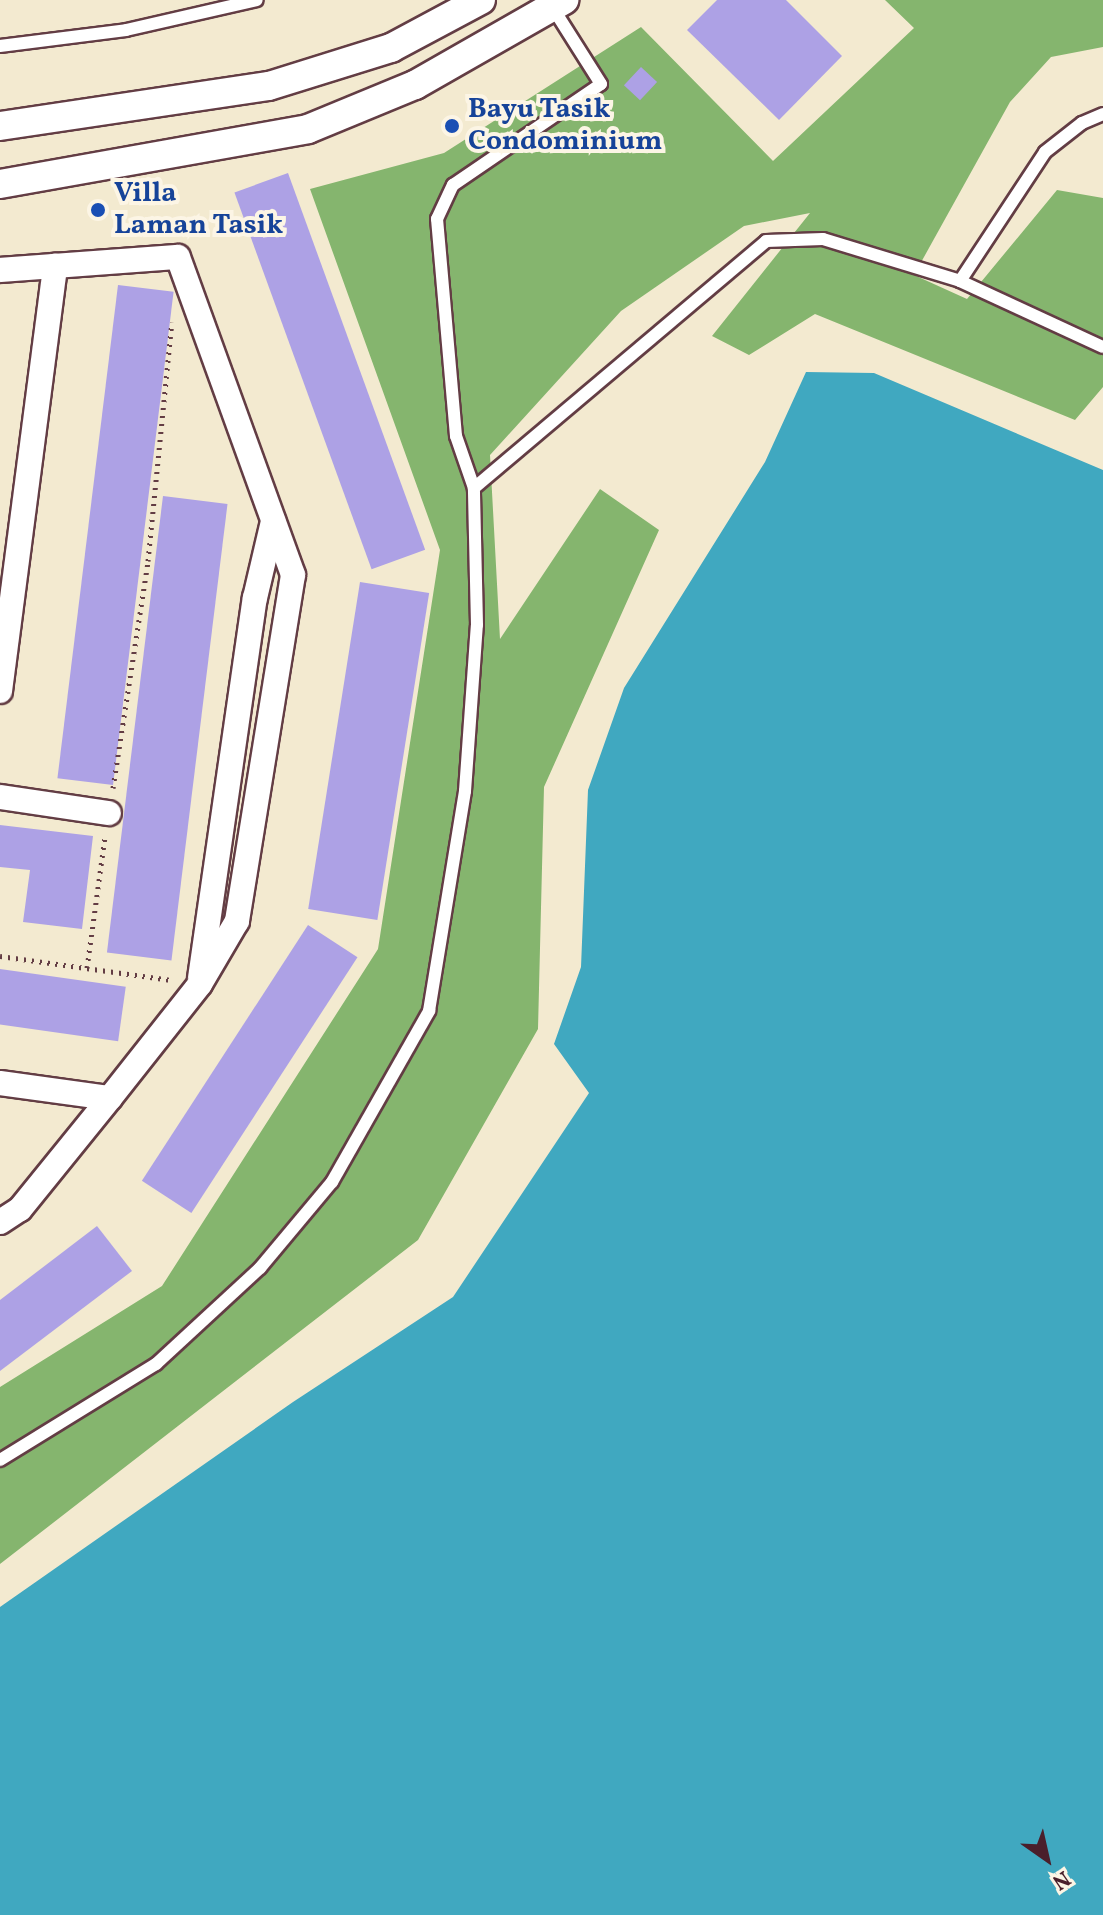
<!DOCTYPE html>
<style>
body{margin:0}
#map{position:relative;width:1103px;height:1915px;overflow:hidden;background:#f3ead0;font-family:Vollkorn,serif}
div>[style]{position:absolute}
.forest>*{inset:0;background:#85b56e}
.water>*{inset:0;background:#40a8c0}
.building>*{inset:0;background:#ada1e5;transform-origin:0 0}
.path>*{height:5px;margin-top:-2.5px;transform-origin:0;background:repeating-linear-gradient(90deg,#633d44 0 2px,transparent 0 8px)}
.roads{filter:drop-shadow(2px 0 #633d44) drop-shadow(-2px 0 #633d44) drop-shadow(0 2px #633d44) drop-shadow(0 -2px #633d44)}
.service>*{height:12px;margin:-6px;padding:0 6px;transform-origin:6px;border-radius:6px;background:#fff}
.minor>*{height:24px;margin:-12px;padding:0 12px;transform-origin:12px;border-radius:12px;background:#fff}
.tertiary>*{height:28px;margin:-14px;padding:0 14px;transform-origin:14px;border-radius:14px;background:#fff}
.dots>*{width:22px;height:22px;translate:-50% -50%;box-sizing:border-box;border:4px solid #fcf5e5;border-radius:50%}
span{translate:-50% -50%;white-space:nowrap;text-align:center;line-height:1.15;-webkit-text-stroke:8px #fcf5e5;paint-order:stroke}
.transit-label{font-size:28px;color:#164399;font-weight:700}
.left{translate:0 -50%;text-align:left}
.north{position:absolute;left:1007px;top:1819px;width:80px;height:80px;-webkit-text-stroke:6px #fcf5e5;paint-order:stroke;rotate:146deg;font-size:22px;font-weight:700;line-height:32px;text-align:center;color:#4a1f2b}
.north::after{content:'';display:block;margin:auto;width:28px;height:36px;background:#4a1f2b;clip-path:polygon(50% 0,100% 100%,50% 72%,0 100%)}
</style>
<div id="map">
<div class="forest">
<div style="clip-path:polygon(885px 0,1103px 0,1103px 47px,1051px 57px,1010px 102px,914px 275px,967px 299px,1057px 190px,1103px 198px,1103px 387px,1075px 420px,815px 314px,749px 355px,712px 336px,810px 213px,744px 226px,621px 311px,490px 455px,500px 639px,600px 489px,659px 530px,544px 787px,538px 1029px,418px 1240px,0 1564px,0 1387px,162px 1286px,378px 949px,440px 550px,310px 189px,444px 153px,641px 27px,773px 161px,914px 28px)"></div>
</div>
<div class="water">
<div style="clip-path:polygon(806px 372px,874px 373px,1103px 470px,1103px 1915px,0 1915px,0 1607px,293px 1402px,453px 1297px,589px 1093px,554px 1044px,581px 967px,588px 790px,624px 688px,765px 462px)"></div>
</div>
<div class="building">
<div style="clip-path:polygon(717px 0,786px 0,842px 56px,779px 120px,687px 30px)"></div>
<div style="left:641px;top:67px;width:22px;height:25px;rotate:43deg"></div>
<div style="left:288px;top:173px;width:401px;height:57px;rotate:70deg"></div>
<div style="left:118px;top:285px;width:56px;height:497px;rotate:7deg"></div>
<div style="left:163px;top:496px;width:65px;height:460px;rotate:7deg"></div>
<div style="left:360px;top:582px;width:70px;height:331px;rotate:9deg"></div>
<div style="clip-path:polygon(0 825px,93px 836px,82px 929px,23px 922px,30px 870px,0 867px)"></div>
<div style="left:308px;top:925px;width:59px;height:305px;rotate:33deg"></div>
<div style="left:0;top:969px;width:127px;height:55px;rotate:8deg"></div>
<div style="clip-path:polygon(97px 1226px,132px 1271px,0 1371px,0 1300px)"></div>
</div>
<div class="path">
<div style="left:113px;top:788px;width:230px;rotate:-81.2deg"></div>
<div style="left:148px;top:561px;width:240px;rotate:-84.3deg"></div>
<div style="left:0;top:956px;width:173px;rotate:8deg"></div>
<div style="left:87px;top:968px;width:132px;rotate:-82.2deg"></div>
</div>
<div class="roads">
<div class="service">
<div style="left:0;top:46px;width:127px;rotate:-7.2deg"></div>
<div style="left:126px;top:30px;width:134px;rotate:-12.9deg"></div>
<div style="left:960px;top:281px;width:154px;rotate:-56.6deg"></div>
<div style="left:1045px;top:152px;width:47px;rotate:-38.1deg"></div>
<div style="left:1082px;top:123px;width:23px;rotate:-23deg"></div>
<div style="left:474px;top:488px;width:55px;rotate:-109.1deg"></div>
<div style="left:456px;top:436px;width:218px;rotate:-95deg"></div>
<div style="left:437px;top:219px;width:38px;rotate:-65deg"></div>
<div style="left:453px;top:185px;width:179px;rotate:-34.3deg"></div>
<div style="left:601px;top:84px;width:90px;rotate:-122.3deg"></div>
<div style="left:0;top:1460px;width:183px;rotate:-31.6deg"></div>
<div style="left:156px;top:1364px;width:142px;rotate:-42.7deg"></div>
<div style="left:260px;top:1268px;width:112px;rotate:-50.1deg"></div>
<div style="left:332px;top:1182px;width:197px;rotate:-60.4deg"></div>
<div style="left:429px;top:1011px;width:223px;rotate:-80.7deg"></div>
<div style="left:465px;top:791px;width:166px;rotate:-85.9deg"></div>
<div style="left:477px;top:625px;width:137px;rotate:-91.3deg"></div>
<div style="left:474px;top:488px;width:382px;rotate:-40.2deg"></div>
<div style="left:766px;top:241px;width:57px;rotate:-2deg"></div>
<div style="left:823px;top:239px;width:143px;rotate:17deg"></div>
<div style="left:960px;top:281px;width:157px;rotate:24.8deg"></div>
</div>
<div class="minor">
<div style="left:0;top:270px;width:178px;rotate:-4.2deg"></div>
<div style="left:178px;top:257px;width:338px;rotate:70.1deg"></div>
<div style="left:293px;top:575px;width:351px;rotate:99.2deg"></div>
<div style="left:237px;top:921px;width:73px;rotate:120.4deg"></div>
<div style="left:200px;top:984px;width:145px;rotate:128.3deg"></div>
<div style="left:110px;top:1098px;width:143px;rotate:129deg"></div>
<div style="left:20px;top:1209px;width:24px;rotate:147deg"></div>
<div style="left:0;top:691px;width:429px;rotate:-82.6deg"></div>
<div style="left:0;top:797px;width:110px;rotate:8.4deg"></div>
<div style="left:200px;top:978px;width:384px;rotate:-81.8deg"></div>
<div style="left:255px;top:598px;width:79px;rotate:-76.8deg"></div>
<div style="left:0;top:1083px;width:111px;rotate:7.8deg"></div>
</div>
<div class="tertiary">
<div style="left:0;top:126px;width:272px;rotate:-8.5deg"></div>
<div style="left:269px;top:86px;width:128px;rotate:-17.3deg"></div>
<div style="left:391px;top:48px;width:102px;rotate:-28.1deg"></div>
<div style="left:0;top:184px;width:313px;rotate:-10.1deg"></div>
<div style="left:308px;top:129px;width:116px;rotate:-22.4deg"></div>
<div style="left:415px;top:85px;width:172px;rotate:-29.7deg"></div>
</div>
</div>
<div class="dots">
<div style="left:452px;top:126px;background:#1a4fb4"></div>
<div style="left:98px;top:210px;background:#1a4fb4"></div>
</div>
<div class="transit-label">
<span class="left" style="left:468px;top:126px">Bayu Tasik<br>Condominium</span>
<span class="left" style="left:114px;top:210px">Villa<br>Laman Tasik</span>
</div>
<div class="north">N</div>
</div>
